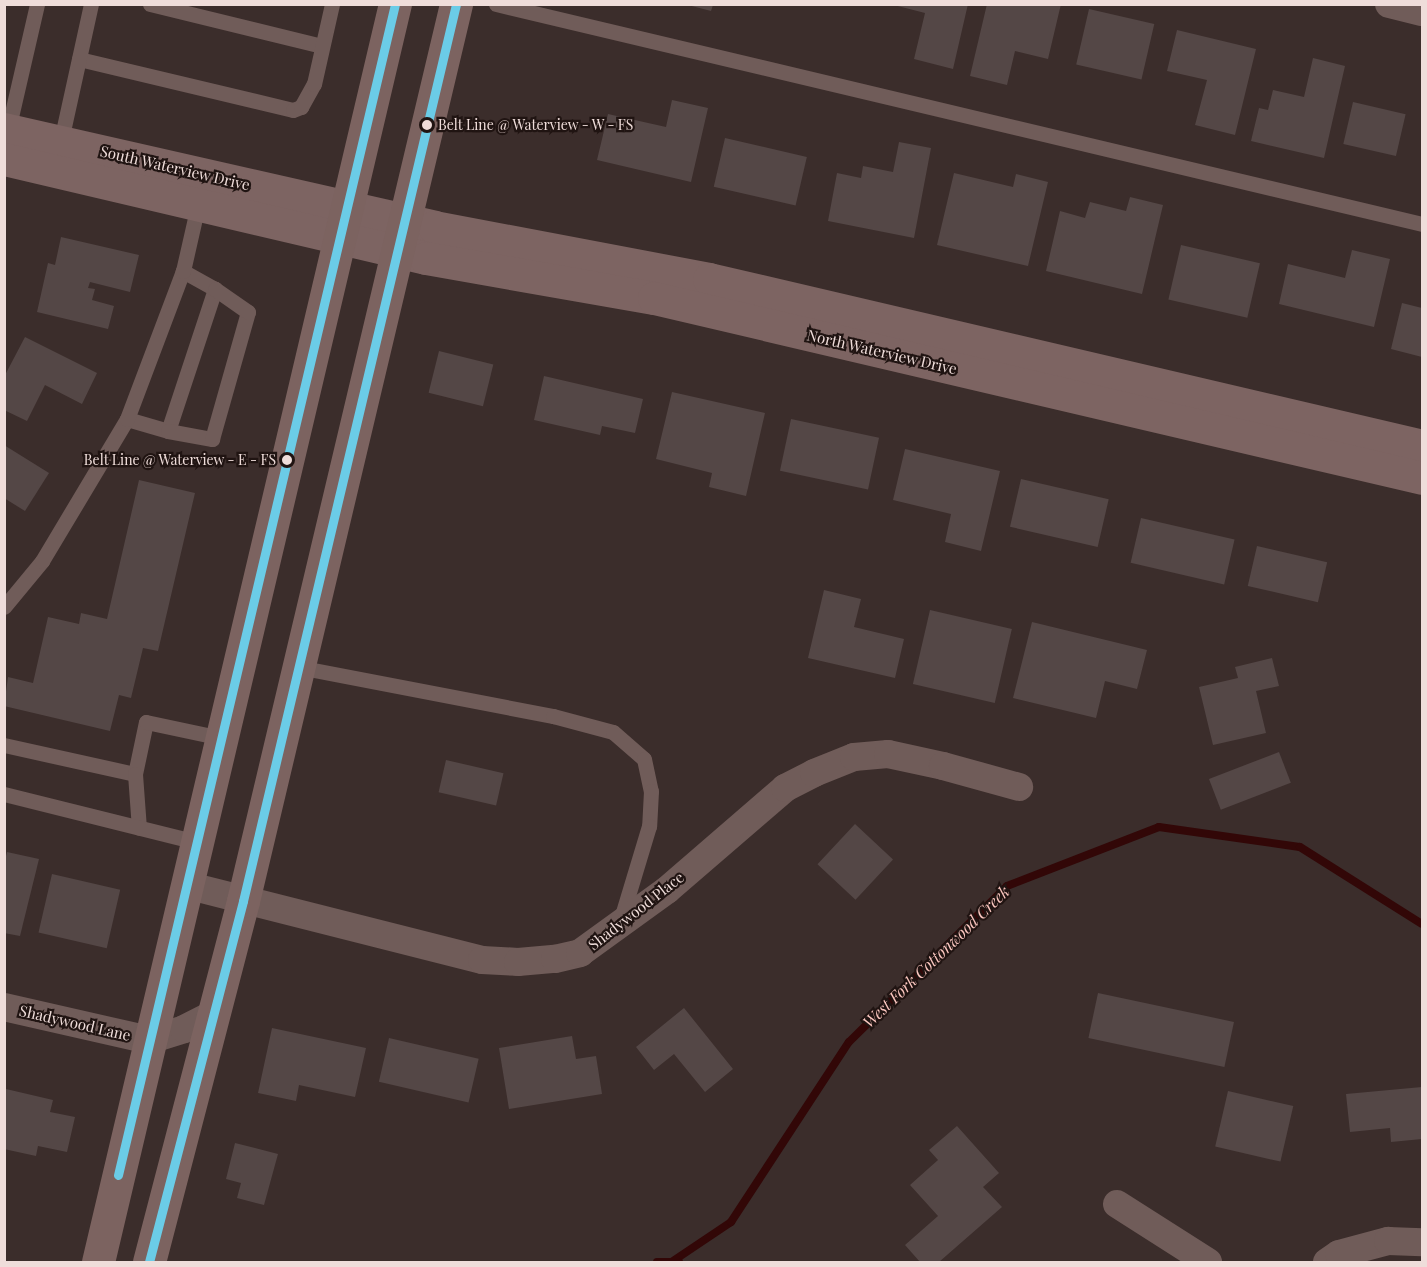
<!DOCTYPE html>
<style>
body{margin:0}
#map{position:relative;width:1427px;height:1267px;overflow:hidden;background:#3b2d2b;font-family:"Playfair Display",serif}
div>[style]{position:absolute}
.stream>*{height:8px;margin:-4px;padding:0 4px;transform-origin:4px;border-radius:4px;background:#320707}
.building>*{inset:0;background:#544746;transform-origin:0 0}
.lane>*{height:15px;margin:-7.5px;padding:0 7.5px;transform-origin:7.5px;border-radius:7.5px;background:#705c59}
.street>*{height:28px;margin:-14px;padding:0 14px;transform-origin:14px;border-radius:14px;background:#705c59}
.secondary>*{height:33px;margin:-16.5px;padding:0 16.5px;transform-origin:16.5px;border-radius:16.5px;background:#7d6462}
.primary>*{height:33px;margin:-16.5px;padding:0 16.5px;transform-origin:16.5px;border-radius:16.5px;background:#7c6360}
.bus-1>*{height:9px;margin:-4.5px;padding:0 4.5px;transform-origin:4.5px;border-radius:4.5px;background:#6bcce7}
.dots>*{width:16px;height:16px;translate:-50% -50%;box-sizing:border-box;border:3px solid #201412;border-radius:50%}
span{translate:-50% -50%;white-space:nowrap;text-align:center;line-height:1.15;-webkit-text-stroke:4.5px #201412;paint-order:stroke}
.bus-label{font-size:14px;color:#efddda}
.left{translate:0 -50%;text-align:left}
.right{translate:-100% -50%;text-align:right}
.street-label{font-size:15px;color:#efddda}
.water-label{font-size:16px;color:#fdc8c1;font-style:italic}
.frame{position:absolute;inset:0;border:6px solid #efddda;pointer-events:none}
</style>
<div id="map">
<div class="stream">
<div style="left:673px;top:1261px;width:70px;rotate:-33.9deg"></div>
<div style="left:731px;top:1222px;width:215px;rotate:-56.8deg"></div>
<div style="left:849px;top:1042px;width:222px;rotate:-44.6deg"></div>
<div style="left:1007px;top:886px;width:163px;rotate:-21.2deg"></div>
<div style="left:1159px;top:827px;width:142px;rotate:8.1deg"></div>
<div style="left:1300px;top:847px;width:144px;rotate:32.3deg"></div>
<div style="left:657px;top:1262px;width:22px"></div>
</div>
<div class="building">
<div style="clip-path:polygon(890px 4px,968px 4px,953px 69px,914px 59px,925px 13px)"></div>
<div style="clip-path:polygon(987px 4px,1061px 4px,1048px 59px,1015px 51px,1007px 85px,970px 76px)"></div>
<div style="clip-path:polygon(688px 5px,713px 5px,711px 11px)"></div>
<div style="left:1089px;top:9px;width:67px;height:57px;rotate:13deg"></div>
<div style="clip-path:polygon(1177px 30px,1256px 49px,1235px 135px,1195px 125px,1207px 80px,1167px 71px)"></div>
<div style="clip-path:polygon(1313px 58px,1345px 66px,1324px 158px,1251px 141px,1259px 108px,1268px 110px,1273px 90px,1304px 97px)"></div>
<div style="clip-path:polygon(672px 100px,708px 108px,691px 182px,597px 160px,608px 114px,666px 127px)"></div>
<div style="left:1353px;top:102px;width:54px;height:43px;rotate:13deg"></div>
<div style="left:725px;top:138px;width:84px;height:50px;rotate:13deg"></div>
<div style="clip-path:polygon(899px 142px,931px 148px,914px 238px,828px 221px,837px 173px,861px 178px,863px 166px,893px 172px)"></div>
<div style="clip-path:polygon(954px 173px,1013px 187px,1016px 174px,1048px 182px,1028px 266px,937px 245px)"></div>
<div style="clip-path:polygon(1130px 197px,1163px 205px,1142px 294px,1046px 271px,1060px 211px,1085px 218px,1090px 202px,1126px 211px)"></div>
<div style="clip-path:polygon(61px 237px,139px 255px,130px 292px,90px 282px,88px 288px,95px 289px,92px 300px,114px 306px,108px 329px,37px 312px,48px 263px,55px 265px)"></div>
<div style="left:1181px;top:245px;width:81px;height:56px;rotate:13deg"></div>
<div style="clip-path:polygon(1352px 250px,1390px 259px,1374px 327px,1279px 304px,1288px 264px,1345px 278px)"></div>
<div style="clip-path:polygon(1402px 303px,1422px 308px,1422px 357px,1391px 349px)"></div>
<div style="clip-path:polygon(25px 337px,97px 373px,82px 404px,45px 385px,27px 421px,4px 410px,4px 377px)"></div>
<div style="left:439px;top:351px;width:56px;height:43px;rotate:14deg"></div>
<div style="clip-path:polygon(544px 376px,643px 399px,635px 433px,602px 426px,600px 435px,534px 420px)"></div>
<div style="clip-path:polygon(672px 392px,765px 413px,746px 496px,709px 487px,712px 473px,656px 459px)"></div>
<div style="left:791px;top:419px;width:90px;height:53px;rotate:12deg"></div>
<div style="clip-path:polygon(4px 445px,49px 473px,25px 511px,4px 498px)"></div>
<div style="clip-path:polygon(905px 449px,1000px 471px,981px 551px,945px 542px,951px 514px,893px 500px)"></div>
<div style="left:1021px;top:479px;width:90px;height:49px;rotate:13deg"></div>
<div style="clip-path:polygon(139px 480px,195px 493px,158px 651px,143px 648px,131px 698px,119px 695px,110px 731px,4px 706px,8px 677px,33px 683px,48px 617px,79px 624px,81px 613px,107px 619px)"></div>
<div style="left:1141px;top:518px;width:96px;height:46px;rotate:13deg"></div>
<div style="left:1257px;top:546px;width:72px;height:41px;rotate:13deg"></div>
<div style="clip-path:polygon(824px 590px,861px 599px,854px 627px,904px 639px,895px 678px,808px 658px)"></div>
<div style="left:930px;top:610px;width:84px;height:76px;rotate:13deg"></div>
<div style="clip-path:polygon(1032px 622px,1147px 650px,1137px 689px,1105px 681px,1096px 718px,1013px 698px)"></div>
<div style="clip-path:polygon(1272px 658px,1279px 686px,1256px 691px,1266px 733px,1213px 745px,1199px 687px,1238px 678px,1235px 667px)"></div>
<div style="left:1279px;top:752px;width:33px;height:75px;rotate:69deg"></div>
<div style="left:446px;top:760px;width:59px;height:33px;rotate:13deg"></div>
<div style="left:855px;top:824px;width:52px;height:55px;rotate:43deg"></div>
<div style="clip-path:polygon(7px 852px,39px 859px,20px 936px,4px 933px,4px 864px)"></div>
<div style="left:52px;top:874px;width:70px;height:60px;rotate:13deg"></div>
<div style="left:1098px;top:993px;width:139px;height:46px;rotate:12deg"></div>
<div style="clip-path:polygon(684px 1008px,733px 1069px,705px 1092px,674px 1054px,654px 1070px,636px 1047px)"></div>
<div style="clip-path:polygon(272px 1028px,366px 1048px,355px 1097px,299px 1085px,296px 1101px,258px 1093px)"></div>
<div style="clip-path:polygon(572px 1036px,576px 1059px,596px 1056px,602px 1094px,509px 1109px,499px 1048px)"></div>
<div style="left:389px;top:1038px;width:92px;height:45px;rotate:13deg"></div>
<div style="clip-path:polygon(1422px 1087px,1422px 1139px,1391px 1142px,1390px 1128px,1350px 1132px,1346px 1094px)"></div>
<div style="clip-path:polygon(6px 1089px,53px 1100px,50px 1112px,75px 1117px,67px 1152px,38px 1146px,36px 1156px,4px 1149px)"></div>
<div style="left:1228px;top:1091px;width:67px;height:57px;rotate:13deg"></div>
<div style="clip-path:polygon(957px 1126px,999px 1173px,983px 1187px,1002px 1207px,939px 1262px,920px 1262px,905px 1245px,938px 1216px,910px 1185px,938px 1160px,929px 1150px)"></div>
<div style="clip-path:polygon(235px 1143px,278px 1154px,264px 1205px,237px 1198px,241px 1183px,226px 1179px)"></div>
</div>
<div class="lane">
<div style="left:150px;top:4px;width:177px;rotate:13.7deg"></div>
<div style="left:496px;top:4px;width:952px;rotate:13.36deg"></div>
<div style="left:79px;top:59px;width:220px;rotate:13.4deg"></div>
<div style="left:293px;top:110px;width:9px;rotate:-21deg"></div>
<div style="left:301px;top:107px;width:26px;rotate:-61deg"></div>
<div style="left:314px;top:84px;width:82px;rotate:-77.3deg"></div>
<div style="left:8px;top:130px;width:129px;rotate:-77deg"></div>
<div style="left:60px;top:145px;width:144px;rotate:-77.6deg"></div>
<div style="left:127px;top:419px;width:43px;rotate:16.3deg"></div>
<div style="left:168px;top:431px;width:150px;rotate:-71.7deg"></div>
<div style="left:215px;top:289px;width:37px;rotate:-151deg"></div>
<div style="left:168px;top:431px;width:45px;rotate:10.3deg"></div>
<div style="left:212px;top:439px;width:132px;rotate:-74.2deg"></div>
<div style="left:248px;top:312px;width:40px;rotate:-145.1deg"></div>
<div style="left:4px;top:607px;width:60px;rotate:-50.4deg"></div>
<div style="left:42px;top:561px;width:165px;rotate:-59.1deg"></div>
<div style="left:127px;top:419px;width:158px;rotate:-69.3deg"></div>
<div style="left:183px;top:271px;width:68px;rotate:-77.2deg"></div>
<div style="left:298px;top:667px;width:260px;rotate:10.9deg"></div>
<div style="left:553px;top:716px;width:62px;rotate:14.9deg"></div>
<div style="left:613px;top:732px;width:41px;rotate:41.1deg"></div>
<div style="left:644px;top:759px;width:33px;rotate:78deg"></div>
<div style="left:651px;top:791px;width:35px;rotate:93deg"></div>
<div style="left:649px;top:826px;width:100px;rotate:106.8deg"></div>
<div style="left:4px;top:745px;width:134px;rotate:12.5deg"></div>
<div style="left:135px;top:774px;width:53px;rotate:-78.1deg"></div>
<div style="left:146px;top:722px;width:77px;rotate:12deg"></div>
<div style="left:135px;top:774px;width:54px;rotate:85.8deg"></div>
<div style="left:4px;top:794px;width:198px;rotate:14deg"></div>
</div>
<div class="street">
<div style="left:1389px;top:4px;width:34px;rotate:14deg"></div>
<div style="left:186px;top:885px;width:305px;rotate:14.2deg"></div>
<div style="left:482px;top:960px;width:36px;rotate:3deg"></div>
<div style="left:518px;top:962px;width:37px;rotate:-5deg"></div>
<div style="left:555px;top:959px;width:26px;rotate:-13deg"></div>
<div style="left:580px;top:953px;width:107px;rotate:-35.9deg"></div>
<div style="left:667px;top:890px;width:156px;rotate:-40.8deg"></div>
<div style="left:785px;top:788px;width:33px;rotate:-27deg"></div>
<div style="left:814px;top:773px;width:43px;rotate:-21.8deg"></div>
<div style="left:854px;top:757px;width:34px;rotate:-5deg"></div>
<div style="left:888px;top:754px;width:56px;rotate:12.3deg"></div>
<div style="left:943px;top:766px;width:79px;rotate:15.4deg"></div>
<div style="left:4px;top:1007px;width:149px;rotate:12.8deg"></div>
<div style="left:149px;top:1040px;width:37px;rotate:-17deg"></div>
<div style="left:184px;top:1029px;width:31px;rotate:-27deg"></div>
<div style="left:1117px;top:1204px;width:108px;rotate:32.5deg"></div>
<div style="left:1327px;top:1262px;width:14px;rotate:-34deg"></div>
<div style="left:1339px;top:1254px;width:51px;rotate:-14.9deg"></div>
<div style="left:1388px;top:1241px;width:34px;rotate:2deg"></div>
</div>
<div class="secondary">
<div style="left:4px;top:129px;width:441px;rotate:12.8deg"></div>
<div style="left:434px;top:227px;width:280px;rotate:10.7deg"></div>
<div style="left:709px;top:279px;width:732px;rotate:13.18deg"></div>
<div style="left:4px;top:159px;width:433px;rotate:13.2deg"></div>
<div style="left:426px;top:258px;width:231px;rotate:10deg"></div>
<div style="left:654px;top:298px;width:789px;rotate:13.19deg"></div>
</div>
<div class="primary">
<div style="left:98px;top:1262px;width:1293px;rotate:-76.72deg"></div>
<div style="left:149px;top:1262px;width:373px;rotate:-75.4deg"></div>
<div style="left:243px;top:901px;width:922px;rotate:-76.64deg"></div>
</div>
<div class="bus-1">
<div style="left:118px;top:1175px;width:1203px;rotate:-76.69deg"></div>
<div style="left:149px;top:1262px;width:373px;rotate:-75.4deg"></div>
<div style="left:243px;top:901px;width:922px;rotate:-76.64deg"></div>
</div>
<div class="dots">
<div style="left:427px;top:125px;background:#efddda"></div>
<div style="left:287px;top:460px;background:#efddda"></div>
</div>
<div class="bus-label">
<span class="left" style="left:438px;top:125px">Belt Line @ Waterview - W - FS</span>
<span class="right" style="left:276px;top:460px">Belt Line @ Waterview - E - FS</span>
</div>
<div class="street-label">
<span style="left:175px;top:168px;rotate:13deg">South Waterview Drive</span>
<span style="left:882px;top:352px;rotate:13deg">North Waterview Drive</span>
<span style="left:636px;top:911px;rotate:-38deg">Shadywood Place</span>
<span style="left:75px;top:1023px;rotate:13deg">Shadywood Lane</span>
</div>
<div class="water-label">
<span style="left:936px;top:957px;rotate:-44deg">West Fork Cottonwood Creek</span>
</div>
<div class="frame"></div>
</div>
